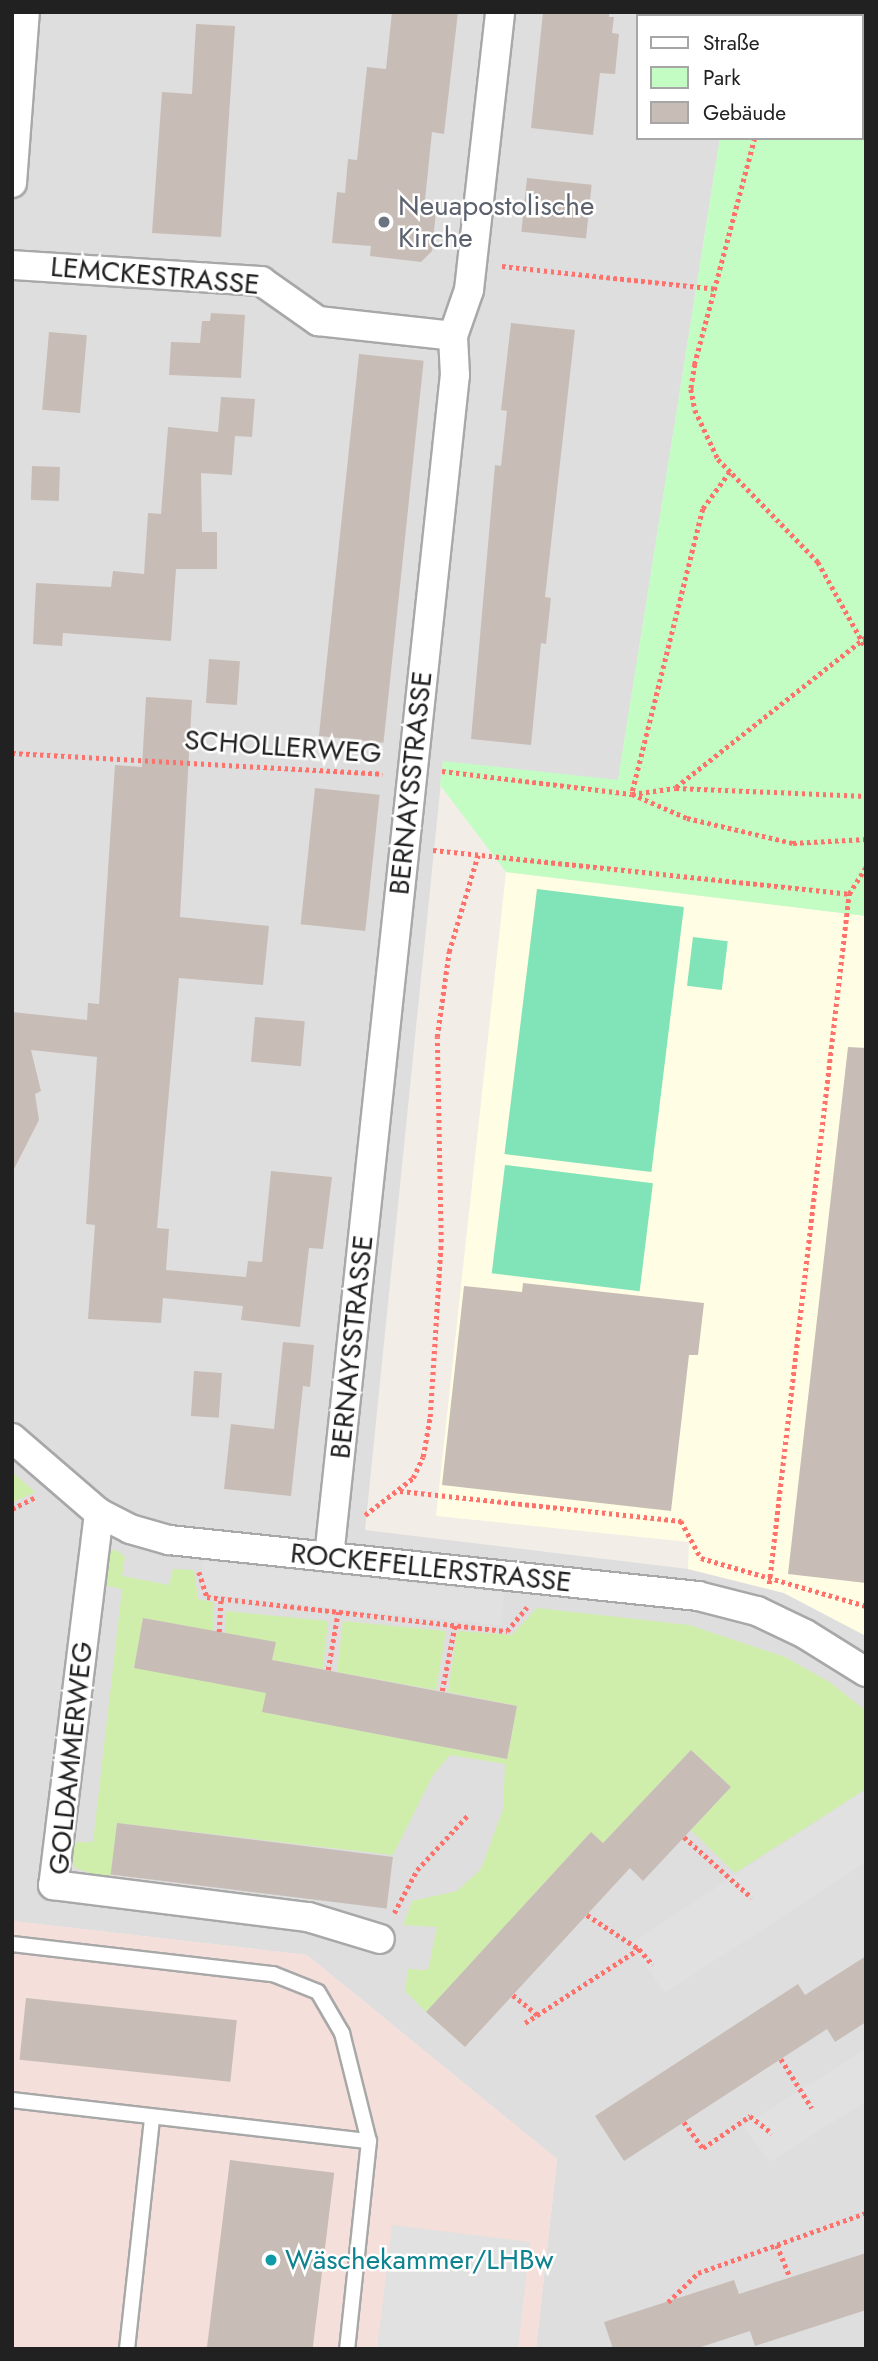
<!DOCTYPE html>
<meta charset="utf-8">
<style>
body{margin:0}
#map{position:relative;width:878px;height:2361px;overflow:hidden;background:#f2ede7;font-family:Jost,sans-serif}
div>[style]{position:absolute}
.residential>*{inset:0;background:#dfdede}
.education>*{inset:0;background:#fffde3}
.military>*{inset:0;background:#f4dfda}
.grass>*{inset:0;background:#d0eeab}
.park>*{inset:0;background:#c3fdc4}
.pitch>*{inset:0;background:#81e4b8;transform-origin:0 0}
.parking>*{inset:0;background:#e1e1e1;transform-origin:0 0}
.building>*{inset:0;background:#c7bdb6;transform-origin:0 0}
.path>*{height:4.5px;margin-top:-2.25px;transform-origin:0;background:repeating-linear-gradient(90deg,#ff716b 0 3.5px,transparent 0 7px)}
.roads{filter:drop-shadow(2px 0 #a8a8a8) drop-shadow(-2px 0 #a8a8a8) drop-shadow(0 2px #a8a8a8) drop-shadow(0 -2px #a8a8a8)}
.service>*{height:14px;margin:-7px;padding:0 7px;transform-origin:7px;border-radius:7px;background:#fff}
.minor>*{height:28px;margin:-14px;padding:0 14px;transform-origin:14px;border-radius:14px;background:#fff}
.dots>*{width:19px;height:19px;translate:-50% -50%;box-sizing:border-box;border:4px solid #fff;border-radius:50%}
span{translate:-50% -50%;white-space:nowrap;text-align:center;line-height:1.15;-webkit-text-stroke:5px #fff;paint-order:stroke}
.worship-label{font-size:28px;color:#5b616d}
.left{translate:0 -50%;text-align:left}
.street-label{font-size:28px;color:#212121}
.culture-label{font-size:28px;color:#0d838f}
.frame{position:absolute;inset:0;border:14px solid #212121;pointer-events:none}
.legend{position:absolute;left:636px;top:14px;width:228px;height:126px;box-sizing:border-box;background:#fff;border:2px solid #a6a6a6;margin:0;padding:9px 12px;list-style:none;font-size:21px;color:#212121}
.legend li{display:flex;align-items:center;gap:14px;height:35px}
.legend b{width:35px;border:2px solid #a6a6a6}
</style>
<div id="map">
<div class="residential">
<div style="clip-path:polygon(12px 12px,740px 12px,638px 16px,638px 138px,720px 138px,618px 781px,443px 762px,365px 1530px,688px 1569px,784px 1593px,866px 1636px,866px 2349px,536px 2349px,557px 2159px,307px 1955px,12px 1921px,12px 1503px,34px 1492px,12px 1472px)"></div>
</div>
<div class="education">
<div style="clip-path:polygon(506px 872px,866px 916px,866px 1636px,784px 1593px,688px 1569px,689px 1542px,436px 1516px)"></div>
</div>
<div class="military">
<div style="clip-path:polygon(12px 1921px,307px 1955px,557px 2159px,536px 2349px,12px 2349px)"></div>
</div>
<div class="grass">
<div style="clip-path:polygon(12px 1472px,35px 1492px,12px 1503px)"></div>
<div style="clip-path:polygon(115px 1549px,125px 1557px,122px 1576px,169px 1585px,173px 1569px,194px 1570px,198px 1599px,213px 1602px,213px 1631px,143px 1618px,134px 1667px,266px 1693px,263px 1712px,507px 1759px,517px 1706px,448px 1692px,457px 1631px,512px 1635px,537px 1608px,689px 1625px,785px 1657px,831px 1683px,866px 1711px,866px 1789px,735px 1873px,691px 1830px,731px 1787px,691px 1750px,603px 1843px,590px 1833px,426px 2012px,405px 1991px,408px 1969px,428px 1970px,437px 1927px,403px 1925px,412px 1901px,457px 1891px,481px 1869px,503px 1809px,505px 1764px,450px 1755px,433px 1775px,393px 1855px,117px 1823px,110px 1880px,75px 1868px,68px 1842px,93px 1842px,122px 1589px,102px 1585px,106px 1556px)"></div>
<div style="clip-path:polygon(226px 1611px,328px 1621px,323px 1669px,272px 1660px,275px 1642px,225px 1633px)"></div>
<div style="clip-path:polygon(343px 1621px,446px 1631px,436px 1690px,337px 1672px)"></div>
</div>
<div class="park">
<div style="clip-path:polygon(740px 12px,866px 12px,866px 916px,506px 872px,440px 785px,443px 761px,618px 780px,720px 138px,862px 138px,862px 16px,740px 16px)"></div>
</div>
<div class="pitch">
<div style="left:537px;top:889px;width:148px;height:267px;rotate:7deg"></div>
<div style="left:693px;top:937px;width:35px;height:49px;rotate:7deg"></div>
<div style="left:505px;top:1165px;width:149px;height:109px;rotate:7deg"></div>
</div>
<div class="parking">
<div style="left:203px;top:1561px;width:303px;height:33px;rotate:6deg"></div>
<div style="clip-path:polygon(866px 1789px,866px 1862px,665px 1993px,631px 1944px)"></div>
<div style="clip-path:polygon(866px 2049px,866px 2101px,770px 2162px,743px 2126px)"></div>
<div style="clip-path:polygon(392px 2225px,530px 2242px,518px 2349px,377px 2349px)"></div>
</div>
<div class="building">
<div style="clip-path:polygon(392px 12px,458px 12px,444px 134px,432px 132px,425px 200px,437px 201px,432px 251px,421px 262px,370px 256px,371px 246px,332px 243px,337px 192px,345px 193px,348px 159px,357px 160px,367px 67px,386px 69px)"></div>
<div style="clip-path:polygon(543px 12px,609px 12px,609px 17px,614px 17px,612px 33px,619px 34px,615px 74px,600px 73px,593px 135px,531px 128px)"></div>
<div style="clip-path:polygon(196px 24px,235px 26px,221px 237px,152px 233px,162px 92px,192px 94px)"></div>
<div style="left:527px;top:178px;width:65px;height:54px;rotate:6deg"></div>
<div style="clip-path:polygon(211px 313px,245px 315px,241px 378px,169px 375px,171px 342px,200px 343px,202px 321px,210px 321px)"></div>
<div style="clip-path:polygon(511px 323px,575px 330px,545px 597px,551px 598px,546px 644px,541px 643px,531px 745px,471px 739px,495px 465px,501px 466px,507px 411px,501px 410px)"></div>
<div style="left:49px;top:332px;width:38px;height:78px;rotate:5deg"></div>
<div style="left:359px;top:354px;width:65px;height:384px;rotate:6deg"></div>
<div style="clip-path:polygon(221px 397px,255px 399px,252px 437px,235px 436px,232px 475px,201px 473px,202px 532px,217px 532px,217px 569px,176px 569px,171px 641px,63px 633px,62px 646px,33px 644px,36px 583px,111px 587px,113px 571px,144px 574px,148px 513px,161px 514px,168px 427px,218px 432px)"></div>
<div style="left:32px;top:466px;width:28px;height:34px;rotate:2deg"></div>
<div style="left:209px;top:659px;width:31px;height:44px;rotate:4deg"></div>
<div style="clip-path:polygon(146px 697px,192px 700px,180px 917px,269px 926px,263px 985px,179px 978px,157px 1228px,169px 1229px,166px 1270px,246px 1277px,248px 1261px,262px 1262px,271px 1171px,332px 1177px,323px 1249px,309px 1248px,300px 1327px,241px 1320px,243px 1306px,163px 1298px,161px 1323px,88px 1319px,95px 1225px,86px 1224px,97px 1057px,31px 1050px,41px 1091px,35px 1094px,39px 1120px,12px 1173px,12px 1012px,87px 1020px,88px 1003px,99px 1004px,115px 765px,142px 767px)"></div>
<div style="left:315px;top:788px;width:65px;height:137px;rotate:6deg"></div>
<div style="left:255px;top:1017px;width:50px;height:45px;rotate:5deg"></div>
<div style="clip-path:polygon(848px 1047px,866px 1048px,866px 1583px,788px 1574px)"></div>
<div style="clip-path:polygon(523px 1283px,704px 1303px,698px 1355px,689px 1355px,671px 1511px,442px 1485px,464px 1286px,522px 1292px)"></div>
<div style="clip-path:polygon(283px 1342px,314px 1345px,310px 1387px,303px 1386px,291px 1496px,224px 1489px,231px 1424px,274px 1429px)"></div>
<div style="left:194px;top:1371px;width:28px;height:45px;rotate:4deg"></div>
<div style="clip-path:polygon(143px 1618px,276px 1642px,272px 1660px,517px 1706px,507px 1759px,262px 1712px,266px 1693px,134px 1668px)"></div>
<div style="clip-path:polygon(691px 1750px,731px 1787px,643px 1881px,630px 1868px,465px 2047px,426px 2012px,591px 1832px,603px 1843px)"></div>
<div style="left:117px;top:1823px;width:278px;height:52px;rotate:7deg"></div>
<div style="clip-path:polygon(866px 1956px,866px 2022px,835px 2042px,827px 2029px,624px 2161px,595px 2116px,798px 1984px,805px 1995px)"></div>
<div style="left:26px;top:1998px;width:212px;height:62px;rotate:6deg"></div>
<div style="left:230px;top:2160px;width:105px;height:190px;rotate:7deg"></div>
<div style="clip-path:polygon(866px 2253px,866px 2310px,755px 2346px,750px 2331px,695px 2349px,613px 2349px,604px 2322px,734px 2280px,739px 2294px)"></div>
</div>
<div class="path">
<div style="left:788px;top:16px;width:4px;rotate:-76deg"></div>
<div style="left:755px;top:138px;width:234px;rotate:104.9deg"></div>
<div style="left:695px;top:364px;width:25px;rotate:99deg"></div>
<div style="left:691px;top:389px;width:21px;rotate:79deg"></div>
<div style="left:695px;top:410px;width:54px;rotate:64.9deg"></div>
<div style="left:718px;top:459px;width:144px;rotate:45.8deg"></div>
<div style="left:818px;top:562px;width:98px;rotate:60.8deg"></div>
<div style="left:502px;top:266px;width:217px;rotate:6.1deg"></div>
<div style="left:730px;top:472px;width:46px;rotate:126.1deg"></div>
<div style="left:703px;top:509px;width:294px;rotate:104deg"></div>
<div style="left:632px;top:794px;width:60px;rotate:23.6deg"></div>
<div style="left:687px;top:818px;width:109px;rotate:13.3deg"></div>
<div style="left:793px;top:843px;width:73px;rotate:-3.1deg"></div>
<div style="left:12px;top:753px;width:371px;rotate:3.2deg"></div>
<div style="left:442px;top:771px;width:191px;rotate:6.9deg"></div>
<div style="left:632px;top:794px;width:44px;rotate:-7.8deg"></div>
<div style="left:676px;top:788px;width:190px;rotate:2.4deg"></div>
<div style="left:676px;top:787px;width:242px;rotate:-38.3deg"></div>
<div style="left:433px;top:850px;width:418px;rotate:6deg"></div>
<div style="left:400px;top:1491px;width:283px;rotate:6.1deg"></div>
<div style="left:681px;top:1521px;width:42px;rotate:61.6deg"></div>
<div style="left:701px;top:1558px;width:172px;rotate:16.2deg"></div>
<div style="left:12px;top:1509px;width:25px;rotate:-27deg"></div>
<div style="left:365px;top:1515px;width:61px;rotate:-37.6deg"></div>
<div style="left:413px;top:1478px;width:23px;rotate:-65deg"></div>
<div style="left:423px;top:1457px;width:41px;rotate:-80.1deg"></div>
<div style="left:430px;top:1417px;width:175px;rotate:-86.4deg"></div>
<div style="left:441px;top:1242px;width:205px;rotate:-91.1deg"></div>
<div style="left:437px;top:1037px;width:86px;rotate:-82deg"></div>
<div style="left:449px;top:952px;width:101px;rotate:-73.4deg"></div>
<div style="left:199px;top:1572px;width:26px;rotate:72deg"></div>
<div style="left:207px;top:1597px;width:302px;rotate:6.5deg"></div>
<div style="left:507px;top:1631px;width:31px;rotate:-50deg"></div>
<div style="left:769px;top:1584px;width:695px;rotate:-83.39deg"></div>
<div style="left:849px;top:894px;width:32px;rotate:-58deg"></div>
<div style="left:219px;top:1632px;width:33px;rotate:-87deg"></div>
<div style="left:328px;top:1670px;width:59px;rotate:-80.2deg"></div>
<div style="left:442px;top:1691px;width:67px;rotate:-78.9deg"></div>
<div style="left:684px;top:1837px;width:91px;rotate:41.9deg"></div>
<div style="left:394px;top:1913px;width:49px;rotate:-61.9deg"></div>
<div style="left:417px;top:1870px;width:74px;rotate:-47.2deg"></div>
<div style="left:587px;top:1915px;width:62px;rotate:33.2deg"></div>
<div style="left:513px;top:1995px;width:32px;rotate:39deg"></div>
<div style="left:525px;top:2023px;width:136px;rotate:-33deg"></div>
<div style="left:639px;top:1949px;width:21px;rotate:49deg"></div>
<div style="left:781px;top:2059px;width:58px;rotate:57.7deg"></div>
<div style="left:684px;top:2122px;width:32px;rotate:54deg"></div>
<div style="left:703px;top:2148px;width:57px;rotate:-34.2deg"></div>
<div style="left:750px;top:2116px;width:28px;rotate:38deg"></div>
<div style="left:777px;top:2245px;width:35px;rotate:68deg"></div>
<div style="left:668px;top:2302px;width:42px;rotate:-44deg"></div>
<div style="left:698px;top:2273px;width:178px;rotate:-19.7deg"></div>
</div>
<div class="roads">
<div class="service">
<div style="left:12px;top:1944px;width:263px;rotate:6.6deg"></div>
<div style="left:273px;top:1974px;width:48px;rotate:21.8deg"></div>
<div style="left:318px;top:1992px;width:48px;rotate:59.7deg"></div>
<div style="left:342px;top:2033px;width:111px;rotate:76deg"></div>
<div style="left:12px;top:2100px;width:359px;rotate:6.6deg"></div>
<div style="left:369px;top:2141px;width:209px;rotate:96deg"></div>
<div style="left:127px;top:2349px;width:232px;rotate:-83.8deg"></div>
</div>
<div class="minor">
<div style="left:12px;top:183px;width:171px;rotate:-85.7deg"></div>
<div style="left:12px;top:265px;width:250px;rotate:3.7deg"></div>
<div style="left:261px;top:281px;width:70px;rotate:35.1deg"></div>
<div style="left:318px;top:321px;width:136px;rotate:6.3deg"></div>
<div style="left:12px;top:1438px;width:115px;rotate:40.8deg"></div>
<div style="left:99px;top:1513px;width:35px;rotate:27deg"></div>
<div style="left:130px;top:1529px;width:41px;rotate:15.8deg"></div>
<div style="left:169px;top:1540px;width:532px;rotate:6.04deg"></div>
<div style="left:698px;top:1596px;width:61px;rotate:14.3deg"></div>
<div style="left:757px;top:1611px;width:53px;rotate:25.6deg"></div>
<div style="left:805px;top:1634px;width:72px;rotate:31.9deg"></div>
<div style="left:99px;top:1513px;width:375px;rotate:97deg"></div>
<div style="left:53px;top:1885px;width:257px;rotate:7.2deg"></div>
<div style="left:308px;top:1917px;width:75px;rotate:17deg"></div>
<div style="left:329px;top:1557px;width:1189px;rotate:-83.92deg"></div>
<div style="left:455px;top:375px;width:39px;rotate:-93deg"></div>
<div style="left:453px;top:336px;width:49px;rotate:-70.8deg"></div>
<div style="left:469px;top:290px;width:280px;rotate:-83.6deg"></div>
</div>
</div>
<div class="dots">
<div style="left:384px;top:222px;background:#6b7280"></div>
<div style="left:271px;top:2260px;background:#0f9aa8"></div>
</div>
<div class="worship-label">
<span class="left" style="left:398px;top:222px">Neuapostolische<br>Kirche</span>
</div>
<div class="street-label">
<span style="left:155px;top:276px;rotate:5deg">LEMCKESTRASSE</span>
<span style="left:283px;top:747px;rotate:4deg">SCHOLLERWEG</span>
<span style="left:411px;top:783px;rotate:-84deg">BERNAYSSTRASSE</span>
<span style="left:352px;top:1347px;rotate:-84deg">BERNAYSSTRASSE</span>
<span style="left:431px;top:1568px;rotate:6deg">ROCKEFELLERSTRASSE</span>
<span style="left:71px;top:1758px;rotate:-84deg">GOLDAMMERWEG</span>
</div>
<div class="culture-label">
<span class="left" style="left:285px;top:2260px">Wäschekammer/LHBw</span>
</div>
<div class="frame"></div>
<ul class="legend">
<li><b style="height:9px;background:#fff"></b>Straße</li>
<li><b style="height:19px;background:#c3fdc4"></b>Park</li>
<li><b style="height:19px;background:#c7bdb6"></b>Gebäude</li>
</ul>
</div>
